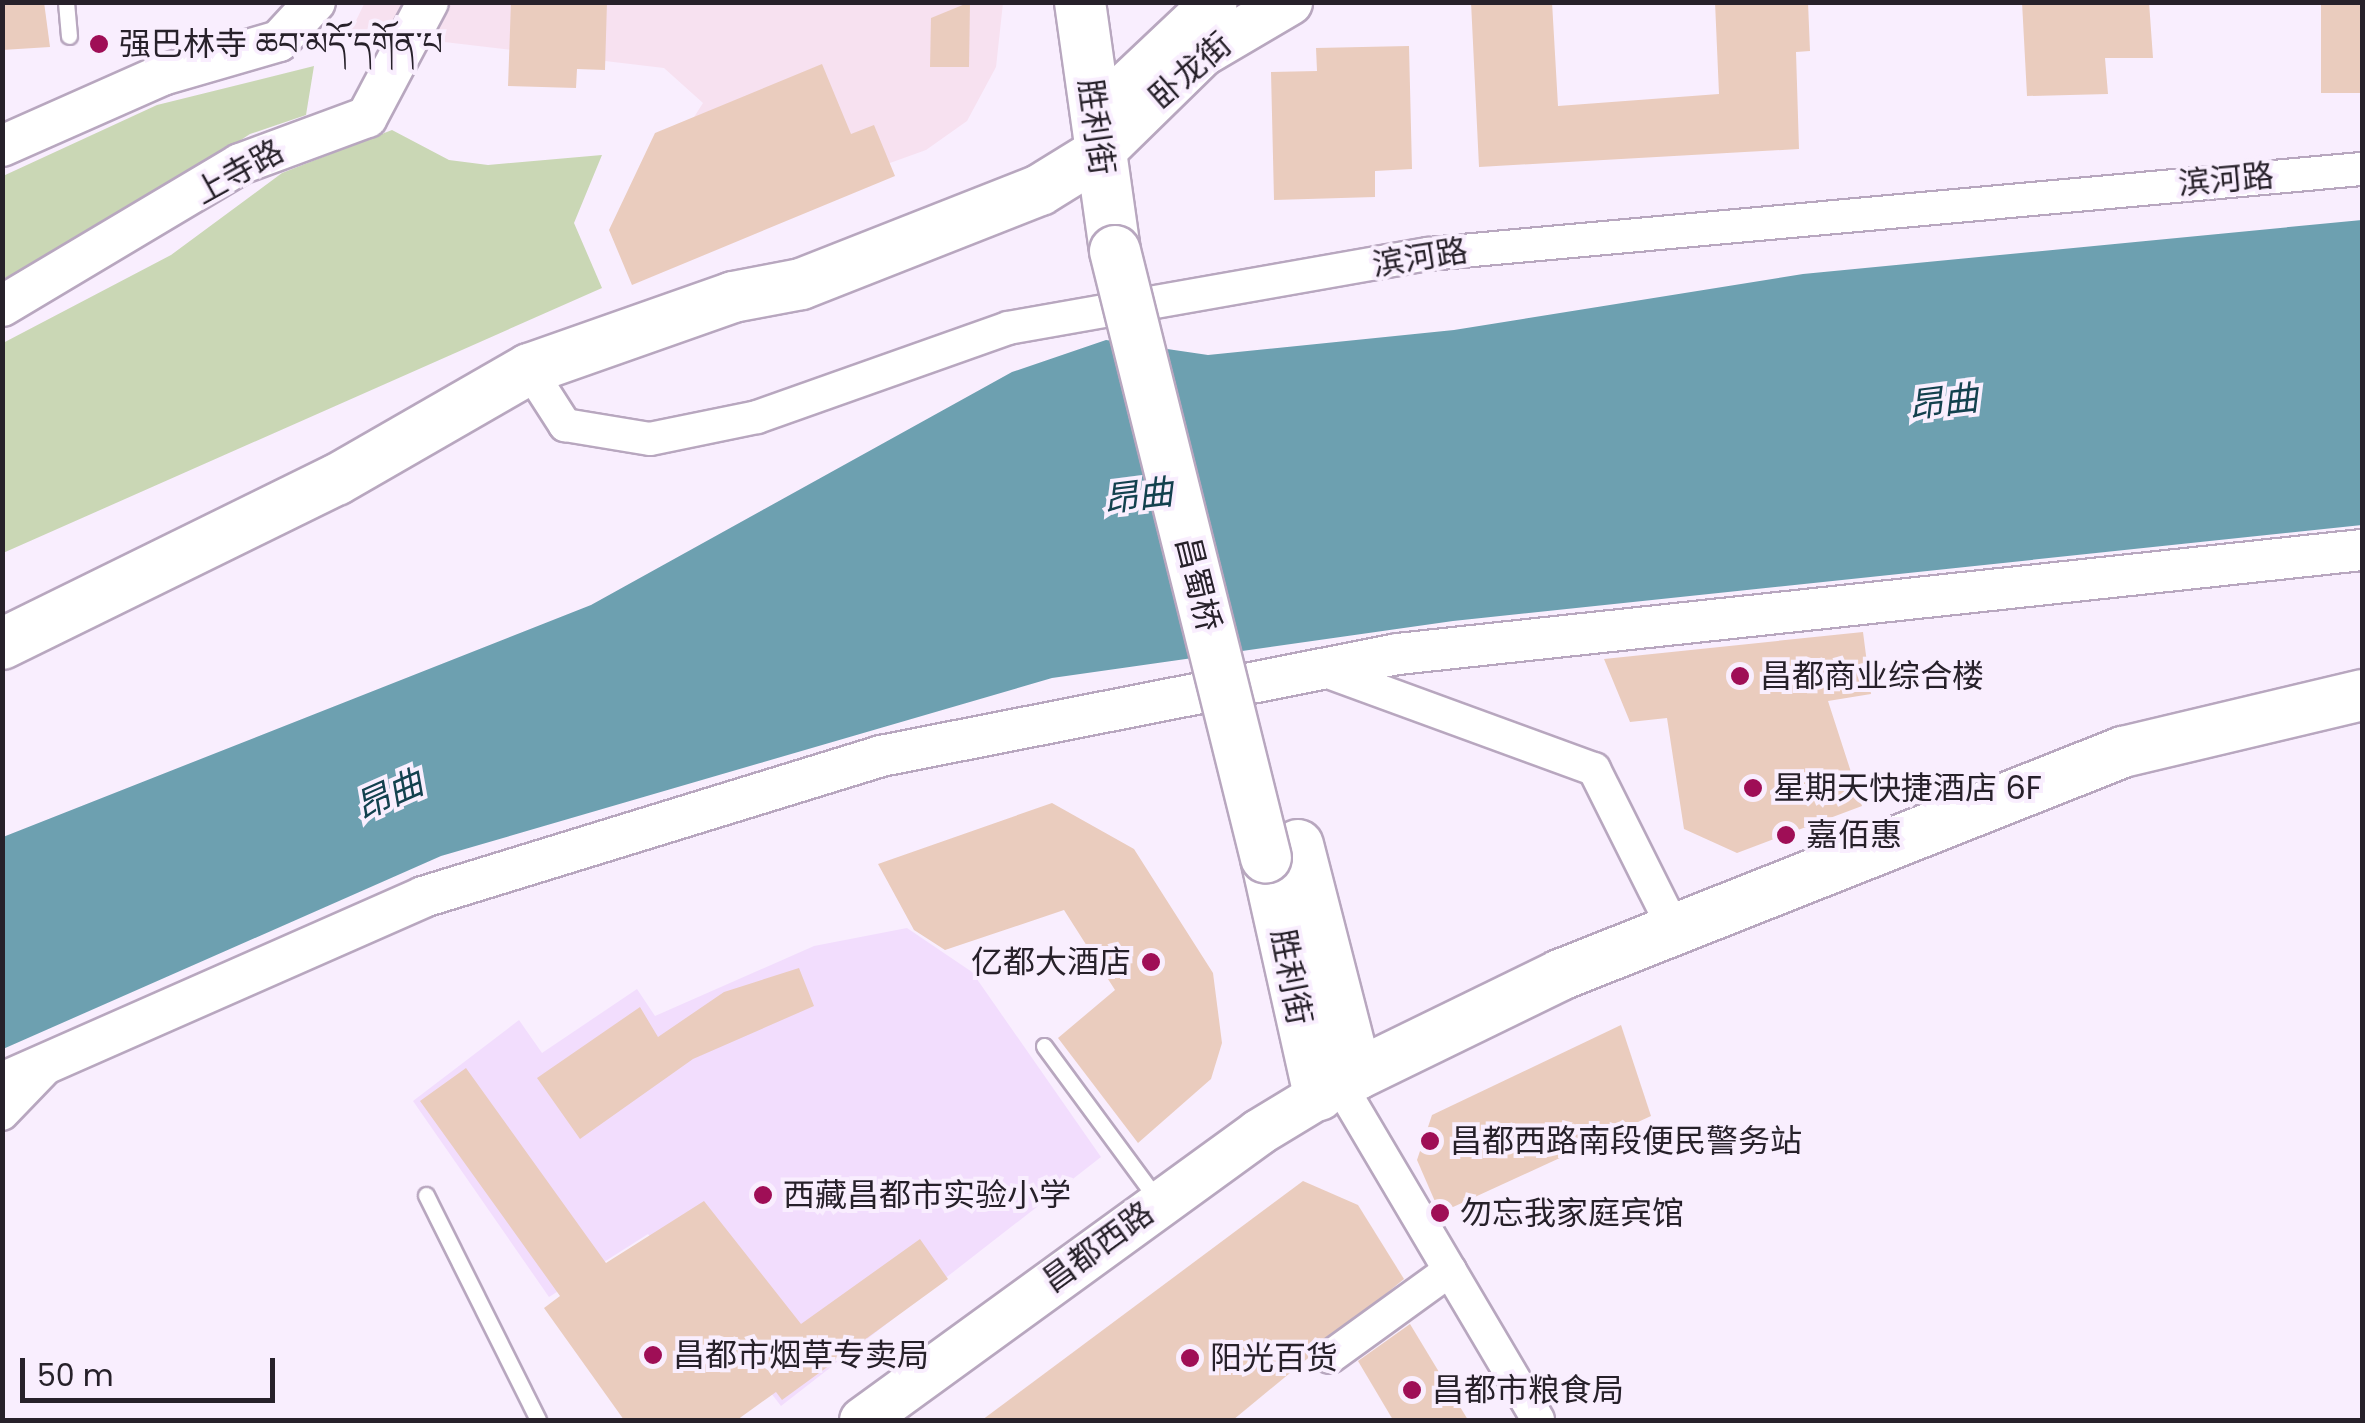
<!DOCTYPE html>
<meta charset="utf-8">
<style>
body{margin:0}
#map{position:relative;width:2365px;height:1423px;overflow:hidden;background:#f9eefe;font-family:Poppins,"Noto Sans SC","Noto Serif Tibetan",sans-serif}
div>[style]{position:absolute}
.commercial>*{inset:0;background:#f7e1f0}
.built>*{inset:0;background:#f2ddfd}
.green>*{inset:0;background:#cad7b5}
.water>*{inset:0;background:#6da0b0}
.building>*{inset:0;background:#eaccbe;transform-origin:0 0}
.roads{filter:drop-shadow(2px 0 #b8a7bf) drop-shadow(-2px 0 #b8a7bf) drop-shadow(0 2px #b8a7bf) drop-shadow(0 -2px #b8a7bf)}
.service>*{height:15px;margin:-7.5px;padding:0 7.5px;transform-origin:7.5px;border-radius:7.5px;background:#fff}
.minor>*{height:32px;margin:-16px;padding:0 16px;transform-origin:16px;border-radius:16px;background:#fff}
.tertiary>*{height:40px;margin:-20px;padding:0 20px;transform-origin:20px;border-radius:20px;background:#fff}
.secondary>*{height:45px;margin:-22.5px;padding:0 22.5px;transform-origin:22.5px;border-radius:22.5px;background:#fff}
.primary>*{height:50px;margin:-25px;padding:0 25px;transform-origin:25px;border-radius:25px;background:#fff}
.bridges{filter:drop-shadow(2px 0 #b8a7bf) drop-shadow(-2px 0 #b8a7bf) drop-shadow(0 2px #b8a7bf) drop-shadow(0 -2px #b8a7bf)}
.primary-bridge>*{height:50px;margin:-25px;padding:0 25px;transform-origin:25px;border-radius:25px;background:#fff}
.dots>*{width:28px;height:28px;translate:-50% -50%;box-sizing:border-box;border:5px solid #f9eefe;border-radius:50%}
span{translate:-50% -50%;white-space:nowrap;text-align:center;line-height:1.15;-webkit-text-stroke:8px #f9eefe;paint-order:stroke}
.poi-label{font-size:32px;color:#27212a}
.left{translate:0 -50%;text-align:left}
.right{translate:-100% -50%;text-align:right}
.street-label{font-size:32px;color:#27212a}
.water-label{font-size:35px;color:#13414e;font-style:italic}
.frame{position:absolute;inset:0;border:5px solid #27212a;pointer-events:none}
.scale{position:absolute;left:20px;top:1358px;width:255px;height:45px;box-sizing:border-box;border:5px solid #27212a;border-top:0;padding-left:12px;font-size:30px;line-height:35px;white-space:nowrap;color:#27212a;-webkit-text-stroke:8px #f9eefe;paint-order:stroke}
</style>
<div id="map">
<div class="commercial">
<div style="clip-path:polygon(365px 2px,1003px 3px,996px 67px,967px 121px,926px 150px,665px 244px,642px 199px,703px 103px,664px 68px,351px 31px)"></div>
</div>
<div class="built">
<div style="clip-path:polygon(907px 928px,972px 972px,1101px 1157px,781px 1406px,648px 1234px,549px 1297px,413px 1101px,519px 1020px,542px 1053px,637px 989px,655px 1016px,814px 946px)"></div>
</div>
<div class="green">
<div style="clip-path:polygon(314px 66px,306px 115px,250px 134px,124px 217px,3px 279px,3px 176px,157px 105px)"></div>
<div style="clip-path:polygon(392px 130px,449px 160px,488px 165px,602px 155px,574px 223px,602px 288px,3px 553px,3px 343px,171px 255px,282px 173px)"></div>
</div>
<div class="water">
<div style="clip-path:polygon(2362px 220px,2362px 525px,1453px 621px,1052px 678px,441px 856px,3px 1049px,3px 837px,591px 605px,1012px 372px,1106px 340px,1208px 355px,1454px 330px,1803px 274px)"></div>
</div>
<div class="building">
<div style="clip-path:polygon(2px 2px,44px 2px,50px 47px,2px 50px)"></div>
<div style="clip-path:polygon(511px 2px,607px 2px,605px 70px,577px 69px,576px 88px,508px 86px)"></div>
<div style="clip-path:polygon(970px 2px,969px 67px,930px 67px,931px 18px)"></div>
<div style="clip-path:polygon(1471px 2px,1552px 2px,1558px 106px,1719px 94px,1715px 2px,1808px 2px,1810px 51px,1796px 52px,1799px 149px,1479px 167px)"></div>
<div style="clip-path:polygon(2022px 2px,2149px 2px,2153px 58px,2105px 58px,2108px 94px,2027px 96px)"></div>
<div style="left:2321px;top:2px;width:41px;height:91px"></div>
<div style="clip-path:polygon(1409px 46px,1412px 169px,1375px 171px,1375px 197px,1274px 200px,1271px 72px,1317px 71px,1316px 48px)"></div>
<div style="clip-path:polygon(822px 64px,851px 134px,874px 125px,895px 176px,632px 285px,609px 230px,655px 133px)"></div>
<div style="clip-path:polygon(1863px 632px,1871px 694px,1828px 701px,1862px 806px,1737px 853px,1684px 829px,1667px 718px,1630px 722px,1604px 659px)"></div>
<div style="clip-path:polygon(1052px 803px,1134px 849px,1213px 973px,1222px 1043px,1211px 1079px,1138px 1143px,1058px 1038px,1115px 990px,1064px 910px,945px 950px,914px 930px,878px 864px)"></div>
<div style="clip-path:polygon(799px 968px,814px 1006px,693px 1059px,580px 1139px,537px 1078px,640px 1007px,658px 1037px,724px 992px)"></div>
<div style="clip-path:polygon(1621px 1025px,1651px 1116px,1440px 1213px,1417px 1160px,1432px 1115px)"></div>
<div style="clip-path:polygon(466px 1068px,606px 1263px,704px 1201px,801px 1324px,920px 1239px,948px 1279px,782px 1400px,776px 1392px,737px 1420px,624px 1420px,544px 1308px,560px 1296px,420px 1101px)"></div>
<div style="clip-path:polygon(1303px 1181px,1358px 1205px,1404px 1279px,1233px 1420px,982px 1420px)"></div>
<div style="clip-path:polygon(1410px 1324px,1468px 1420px,1393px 1420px,1358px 1361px)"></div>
</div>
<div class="roads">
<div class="service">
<div style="left:66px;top:2px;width:34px;rotate:85deg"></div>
<div style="left:1044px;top:1046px;width:190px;rotate:53.6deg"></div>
<div style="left:426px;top:1195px;width:251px;rotate:63.5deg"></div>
</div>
<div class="minor">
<div style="left:529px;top:369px;width:67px;rotate:57.3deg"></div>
<div style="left:565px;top:425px;width:86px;rotate:9.4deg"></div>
<div style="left:650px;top:439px;width:109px;rotate:-11.6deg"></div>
<div style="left:757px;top:417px;width:266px;rotate:-19.5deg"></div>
<div style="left:1008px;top:328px;width:427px;rotate:-10deg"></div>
<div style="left:1429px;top:254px;width:937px;rotate:-5.21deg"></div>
<div style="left:1320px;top:669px;width:292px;rotate:20.1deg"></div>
<div style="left:1594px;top:769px;width:179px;rotate:63.4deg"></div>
<div style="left:1339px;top:1083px;width:391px;rotate:59.4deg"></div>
<div style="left:2px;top:1114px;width:65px;rotate:-46.2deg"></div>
<div style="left:1330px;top:1357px;width:148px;rotate:-35.9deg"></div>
</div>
<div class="tertiary">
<div style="left:2px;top:146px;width:175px;rotate:-23.9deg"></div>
<div style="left:162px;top:75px;width:122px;rotate:-16.2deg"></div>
<div style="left:279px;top:41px;width:53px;rotate:-47.3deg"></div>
<div style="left:2px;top:306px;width:277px;rotate:-30.8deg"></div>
<div style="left:240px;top:164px;width:135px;rotate:-20.3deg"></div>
<div style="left:367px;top:117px;width:130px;rotate:-62.1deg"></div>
<div style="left:2px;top:1083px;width:460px;rotate:-23.8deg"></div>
<div style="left:423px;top:897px;width:479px;rotate:-17.1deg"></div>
<div style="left:881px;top:756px;width:527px;rotate:-11.16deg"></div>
<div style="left:1398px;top:654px;width:970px;rotate:-6.16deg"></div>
</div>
<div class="secondary">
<div style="left:1095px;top:114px;width:163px;rotate:-43.3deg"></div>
<div style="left:1100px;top:153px;width:143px;rotate:-44.4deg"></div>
<div style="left:1202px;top:53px;width:101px;rotate:-30.4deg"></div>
<div style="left:862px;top:1420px;width:490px;rotate:-36deg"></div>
<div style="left:1258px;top:1132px;width:95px;rotate:-31.2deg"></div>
</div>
<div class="primary">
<div style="left:1080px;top:2px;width:251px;rotate:82deg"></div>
<div style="left:2px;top:644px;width:372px;rotate:-26.2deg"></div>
<div style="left:336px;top:480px;width:223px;rotate:-29.9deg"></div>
<div style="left:529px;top:369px;width:216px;rotate:-19.4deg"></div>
<div style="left:733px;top:297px;width:69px;rotate:-10.8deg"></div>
<div style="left:801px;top:284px;width:257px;rotate:-21.5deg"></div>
<div style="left:1040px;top:190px;width:70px;rotate:-31.7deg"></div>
<div style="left:1298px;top:845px;width:237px;rotate:75.6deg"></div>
<div style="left:1266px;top:858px;width:243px;rotate:77.4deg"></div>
<div style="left:1339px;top:1083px;width:246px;rotate:-26deg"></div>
<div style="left:1560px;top:975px;width:606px;rotate:-21.61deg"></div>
<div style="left:2123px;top:752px;width:246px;rotate:-13.4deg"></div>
</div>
</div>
<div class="bridges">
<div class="primary-bridge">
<div style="left:1115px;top:251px;width:625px;rotate:76.03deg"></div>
</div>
</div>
<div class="dots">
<div style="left:99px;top:44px;background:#9f0e56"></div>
<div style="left:1740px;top:676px;background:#9f0e56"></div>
<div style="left:1753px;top:788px;background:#9f0e56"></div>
<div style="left:1786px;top:835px;background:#9f0e56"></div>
<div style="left:1151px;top:962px;background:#9f0e56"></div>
<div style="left:1430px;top:1141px;background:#9f0e56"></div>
<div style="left:763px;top:1195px;background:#9f0e56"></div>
<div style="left:1440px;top:1213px;background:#9f0e56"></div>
<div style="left:653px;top:1355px;background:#9f0e56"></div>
<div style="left:1190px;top:1358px;background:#9f0e56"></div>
<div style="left:1412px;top:1390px;background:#9f0e56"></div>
</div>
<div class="poi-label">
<span class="left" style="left:119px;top:44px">强巴林寺 ཆབ་མདོ་དགོན་པ</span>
<span class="left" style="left:1760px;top:676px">昌都商业综合楼</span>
<span class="left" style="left:1773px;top:788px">星期天快捷酒店 6F</span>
<span class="left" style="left:1806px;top:835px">嘉佰惠</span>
<span class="right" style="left:1131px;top:962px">亿都大酒店</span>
<span class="left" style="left:1450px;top:1141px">昌都西路南段便民警务站</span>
<span class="left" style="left:783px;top:1195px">西藏昌都市实验小学</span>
<span class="left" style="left:1460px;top:1213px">勿忘我家庭宾馆</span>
<span class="left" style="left:673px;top:1355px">昌都市烟草专卖局</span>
<span class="left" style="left:1210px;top:1358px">阳光百货</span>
<span class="left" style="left:1432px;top:1390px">昌都市粮食局</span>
</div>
<div class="street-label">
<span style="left:1190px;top:71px;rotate:-41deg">卧龙街</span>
<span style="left:1096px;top:127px;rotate:82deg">胜利街</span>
<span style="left:239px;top:172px;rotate:-29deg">上寺路</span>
<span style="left:2226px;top:180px;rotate:-5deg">滨河路</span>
<span style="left:1420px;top:258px;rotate:-9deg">滨河路</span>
<span style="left:1198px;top:584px;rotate:76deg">昌蜀桥</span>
<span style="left:1291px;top:977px;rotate:79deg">胜利街</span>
<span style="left:1098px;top:1247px;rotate:-36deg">昌都西路</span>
</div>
<div class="water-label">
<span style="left:1943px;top:402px;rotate:-7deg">昂曲</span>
<span style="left:1138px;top:496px;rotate:-7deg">昂曲</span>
<span style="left:389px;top:795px;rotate:-24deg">昂曲</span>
</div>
<div class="frame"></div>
<div class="scale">50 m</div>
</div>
